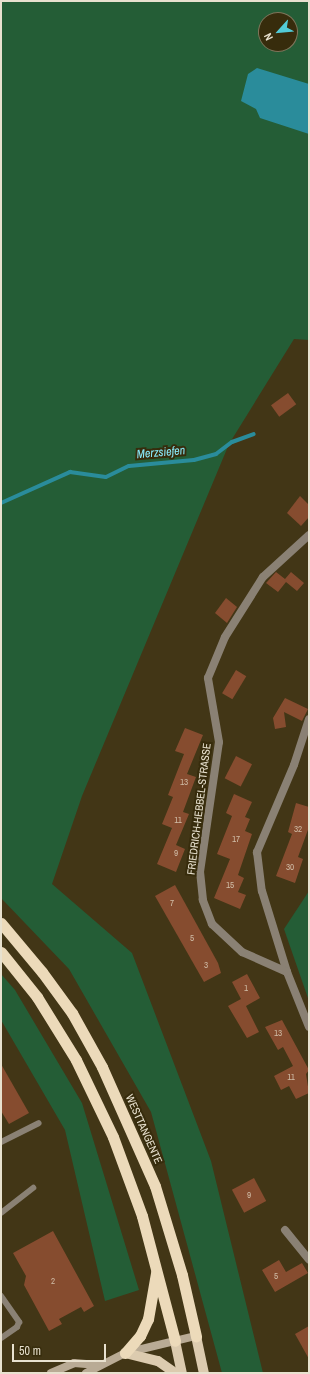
<!DOCTYPE html>
<style>
body{margin:0}
#map{position:relative;width:310px;height:1374px;overflow:hidden;background:#423616;font-family:"Archivo Narrow",sans-serif}
div>[style]{position:absolute}
.green>*{inset:0;background:#245d36}
.water>*{inset:0;background:#2a8c9b}
.stream>*{height:4px;margin:-2px;padding:0 2px;transform-origin:2px;border-radius:2px;background:#2a8c9b}
.building>*{inset:0;background:#864c2f;transform-origin:0 0}
.service>*{height:6px;margin:-3px;padding:0 3px;transform-origin:3px;border-radius:3px;background:#8a8174}
.minor>*{height:8px;margin:-4px;padding:0 4px;transform-origin:4px;border-radius:4px;background:#8a8174}
.secondary>*{height:8px;margin:-4px;padding:0 4px;transform-origin:4px;border-radius:4px;background:#b9ab95}
.primary>*{height:10px;margin:-5px;padding:0 5px;transform-origin:5px;border-radius:5px;background:#dccbaf}
.trunk>*{height:11px;margin:-5.5px;padding:0 5.5px;transform-origin:5.5px;border-radius:5.5px;background:#ecdaba}
span{translate:-50% -50%;white-space:nowrap;text-align:center;line-height:1.15;-webkit-text-stroke:4px #372c0c;paint-order:stroke}
.number-label{font-size:9px;color:#d0bca7}
.number-label span{-webkit-text-stroke-width:0}
.street-label{font-size:11px;color:#e8e1cf}
.water-label{font-size:12px;color:#89ecfd;font-style:italic}
.frame{position:absolute;inset:0;border:2px solid #e8e1cf;pointer-events:none}
.north{position:absolute;left:258px;top:12px;width:40px;height:40px;box-sizing:border-box;background:#372c0c;border:1px solid #7e745a;border-radius:50%;rotate:243deg;font-size:11px;font-weight:700;line-height:16px;text-align:center;color:#e8e1cf}
.north::after{content:'';display:block;margin:auto;width:14px;height:18px;background:#52cbd7;clip-path:polygon(50% 0,100% 100%,50% 72%,0 100%)}
.scale{position:absolute;left:12px;top:1344px;width:94px;height:18px;box-sizing:border-box;border:2px solid #e8e1cf;border-top:0;padding-left:5px;font-size:12px;line-height:14px;white-space:nowrap;color:#e8e1cf;-webkit-text-stroke:3px #372c0c;paint-order:stroke}
</style>
<div id="map">
<div class="green">
<div style="clip-path:polygon(evenodd,1px 1px,309px 1px,309px 340px,294px 339px,229px 444px,82px 796px,52px 884px,132px 953px,211px 1161px,263px 1373px,222px 1373px,151px 1112px,69px 969px,1px 898px,1px 1px,266px 20px,290px 20px,290px 44px,266px 44px,266px 20px)"></div>
<div style="clip-path:polygon(309px 891px,309px 1001px,284px 929px)"></div>
<div style="clip-path:polygon(1px 974px,15px 990px,82px 1103px,139px 1290px,105px 1301px,65px 1130px,1px 1020px)"></div>
</div>
<div class="water">
<div style="clip-path:polygon(257px 68px,309px 84px,309px 134px,260px 118px,256px 109px,241px 101px,248px 74px)"></div>
</div>
<div class="stream">
<div style="left:1px;top:503px;width:76px;rotate:-24.2deg"></div>
<div style="left:70px;top:472px;width:36px;rotate:8deg"></div>
<div style="left:106px;top:477px;width:25px;rotate:-26deg"></div>
<div style="left:129px;top:466px;width:65px;rotate:-5.3deg"></div>
<div style="left:194px;top:460px;width:23px;rotate:-15deg"></div>
<div style="left:216px;top:454px;width:20px;rotate:-37deg"></div>
<div style="left:232px;top:442px;width:23px;rotate:-20deg"></div>
</div>
<div class="building">
<div style="left:288px;top:393px;width:14px;height:21px;rotate:54deg"></div>
<div style="clip-path:polygon(300px 496px,309px 505px,309px 517px,301px 526px,287px 513px)"></div>
<div style="clip-path:polygon(276px 572px,285px 579px,291px 572px,304px 583px,297px 591px,286px 582px,278px 592px,266px 583px)"></div>
<div style="clip-path:polygon(226px 598px,237px 607px,227px 623px,215px 613px)"></div>
<div style="left:236px;top:670px;width:12px;height:27px;rotate:31deg"></div>
<div style="clip-path:polygon(285px 698px,308px 709px,302px 721px,284px 712px,286px 727px,275px 729px,273px 718px)"></div>
<div style="clip-path:polygon(185px 728px,203px 735px,187px 774px,196px 777px,183px 812px,189px 814px,176px 845px,185px 849px,176px 872px,157px 864px,172px 828px,162px 824px,173px 797px,168px 795px,184px 754px,175px 751px)"></div>
<div style="left:236px;top:756px;width:18px;height:25px;rotate:27deg"></div>
<div style="clip-path:polygon(234px 794px,252px 802px,245px 817px,250px 819px,245px 831px,252px 834px,238px 875px,244px 878px,238px 892px,246px 895px,240px 909px,214px 898px,230px 859px,217px 854px,232px 816px,226px 813px)"></div>
<div style="clip-path:polygon(296px 803px,309px 807px,309px 827px,298px 857px,303px 859px,295px 883px,276px 876px,292px 834px,288px 832px)"></div>
<div style="clip-path:polygon(175px 885px,218px 963px,221px 973px,204px 982px,155px 896px)"></div>
<div style="clip-path:polygon(247px 974px,260px 998px,246px 1006px,259px 1032px,247px 1038px,228px 1006px,241px 999px,232px 982px)"></div>
<div style="clip-path:polygon(282px 1020px,309px 1070px,306px 1074px,309px 1093px,296px 1099px,289px 1086px,281px 1090px,274px 1076px,293px 1066px,283px 1047px,278px 1050px,265px 1027px)"></div>
<div style="clip-path:polygon(1px 1064px,29px 1113px,9px 1124px,1px 1111px)"></div>
<div style="left:254px;top:1178px;width:26px;height:25px;rotate:62deg"></div>
<div style="clip-path:polygon(53px 1231px,94px 1306px,84px 1312px,81px 1307px,59px 1319px,62px 1324px,49px 1331px,24px 1285px,26px 1276px,13px 1253px)"></div>
<div style="clip-path:polygon(279px 1260px,286px 1272px,302px 1263px,308px 1273px,275px 1292px,262px 1270px)"></div>
<div style="clip-path:polygon(309px 1326px,309px 1359px,295px 1334px)"></div>
</div>
<div class="service">
<div style="left:1px;top:1142px;width:42px;rotate:-26.6deg"></div>
<div style="left:1px;top:1213px;width:41px;rotate:-38deg"></div>
<div style="left:1px;top:1296px;width:32px;rotate:55deg"></div>
<div style="left:19px;top:1322px;width:5px;rotate:112deg"></div>
<div style="left:17px;top:1327px;width:19px;rotate:145deg"></div>
</div>
<div class="minor">
<div style="left:309px;top:719px;width:48px;rotate:108.1deg"></div>
<div style="left:294px;top:765px;width:95px;rotate:113deg"></div>
<div style="left:257px;top:852px;width:39px;rotate:83deg"></div>
<div style="left:262px;top:891px;width:85px;rotate:72.8deg"></div>
<div style="left:287px;top:972px;width:59px;rotate:68.2deg"></div>
<div style="left:287px;top:972px;width:49px;rotate:-156deg"></div>
<div style="left:242px;top:952px;width:41px;rotate:-137deg"></div>
<div style="left:212px;top:924px;width:26px;rotate:-111deg"></div>
<div style="left:203px;top:900px;width:28px;rotate:-96deg"></div>
<div style="left:200px;top:872px;width:131px;rotate:-81.7deg"></div>
<div style="left:219px;top:742px;width:65px;rotate:-99.8deg"></div>
<div style="left:208px;top:678px;width:44px;rotate:-67.5deg"></div>
<div style="left:225px;top:637px;width:71px;rotate:-57.7deg"></div>
<div style="left:263px;top:577px;width:62px;rotate:-42.4deg"></div>
<div style="left:285px;top:1230px;width:38px;rotate:51deg"></div>
</div>
<div class="secondary">
<div style="left:51px;top:1373px;width:25px;rotate:-23deg"></div>
<div style="left:74px;top:1363px;width:24px;rotate:5deg"></div>
<div style="left:86px;top:1373px;width:44px;rotate:-27.1deg"></div>
<div style="left:125px;top:1353px;width:73px;rotate:-13.5deg"></div>
</div>
<div class="primary">
<div style="left:196px;top:1336px;width:38px;rotate:78deg"></div>
<div style="left:175px;top:1341px;width:33px;rotate:78deg"></div>
<div style="left:125px;top:1353px;width:34px;rotate:14deg"></div>
<div style="left:158px;top:1361px;width:21px;rotate:35deg"></div>
</div>
<div class="trunk">
<div style="left:1px;top:923px;width:64px;rotate:50.1deg"></div>
<div style="left:42px;top:972px;width:51px;rotate:53.8deg"></div>
<div style="left:72px;top:1013px;width:62px;rotate:60.9deg"></div>
<div style="left:102px;top:1067px;width:130px;rotate:66deg"></div>
<div style="left:155px;top:1186px;width:93px;rotate:73.1deg"></div>
<div style="left:182px;top:1275px;width:63px;rotate:77.1deg"></div>
<div style="left:1px;top:952px;width:58px;rotate:51.3deg"></div>
<div style="left:37px;top:997px;width:74px;rotate:58.2deg"></div>
<div style="left:76px;top:1060px;width:85px;rotate:64.3deg"></div>
<div style="left:113px;top:1137px;width:84px;rotate:69.8deg"></div>
<div style="left:142px;top:1216px;width:129px;rotate:75.2deg"></div>
<div style="left:125px;top:1353px;width:23px;rotate:-49deg"></div>
<div style="left:140px;top:1336px;width:19px;rotate:-65deg"></div>
<div style="left:148px;top:1319px;width:47px;rotate:-80.1deg"></div>
</div>
<div class="number-label">
<span style="left:184px;top:782px">13</span>
<span style="left:178px;top:820px">11</span>
<span style="left:298px;top:829px">32</span>
<span style="left:236px;top:839px">17</span>
<span style="left:176px;top:853px">9</span>
<span style="left:290px;top:867px">30</span>
<span style="left:230px;top:885px">15</span>
<span style="left:172px;top:903px">7</span>
<span style="left:192px;top:938px">5</span>
<span style="left:206px;top:965px">3</span>
<span style="left:246px;top:988px">1</span>
<span style="left:278px;top:1033px">13</span>
<span style="left:291px;top:1077px">11</span>
<span style="left:249px;top:1195px">9</span>
<span style="left:276px;top:1276px">5</span>
<span style="left:53px;top:1281px">2</span>
</div>
<div class="street-label">
<span style="left:199px;top:809px;rotate:-83deg">FRIEDRICH-HEBBEL-STRASSE</span>
<span style="left:144px;top:1129px;rotate:66deg">WESTTANGENTE</span>
</div>
<div class="water-label">
<span style="left:161px;top:453px;rotate:-5deg">Merzsiefen</span>
</div>
<div class="frame"></div>
<div class="north">N</div>
<div class="scale">50 m</div>
</div>
